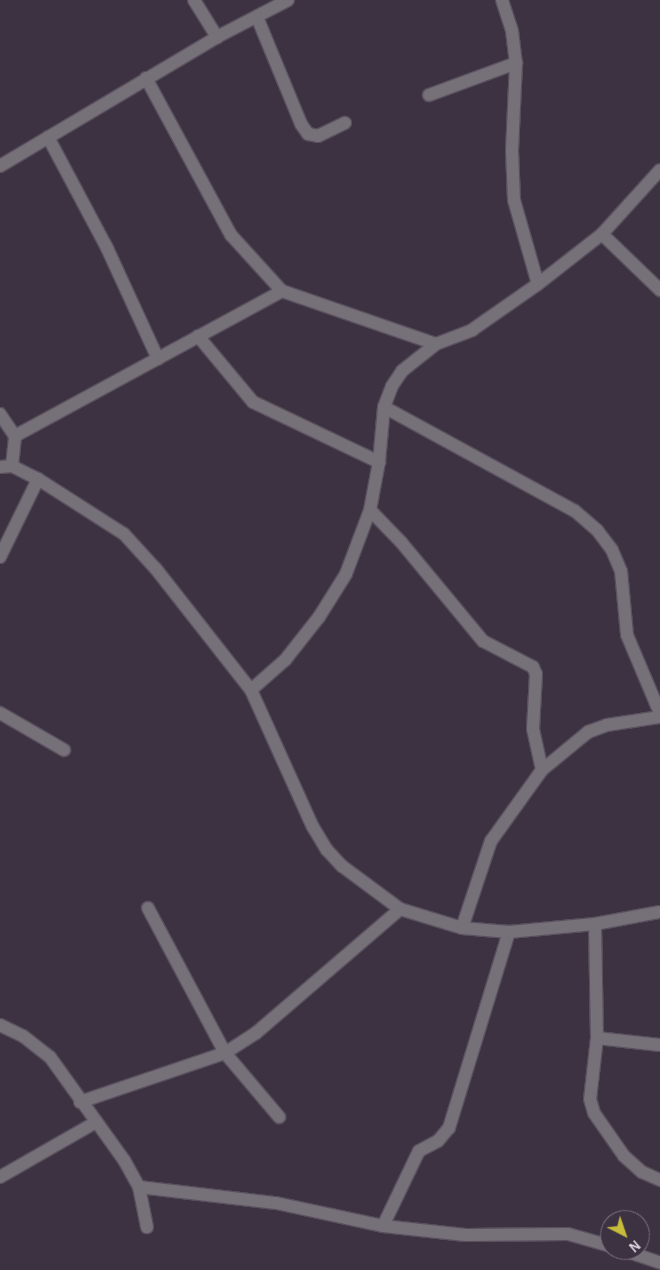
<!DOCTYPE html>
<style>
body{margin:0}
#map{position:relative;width:660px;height:1270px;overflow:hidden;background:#3c3242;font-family:"Alegreya Sans",sans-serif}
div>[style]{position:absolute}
.roads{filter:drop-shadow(1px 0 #59505e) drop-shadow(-1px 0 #59505e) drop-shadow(0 1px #59505e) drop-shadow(0 -1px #59505e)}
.minor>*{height:12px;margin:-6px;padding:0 6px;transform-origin:6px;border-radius:6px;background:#767079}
span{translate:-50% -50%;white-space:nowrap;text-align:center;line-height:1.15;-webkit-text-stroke:4.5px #3c3242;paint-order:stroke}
.north{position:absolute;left:600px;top:1210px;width:50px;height:50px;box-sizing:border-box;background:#3c3242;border:1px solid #7c7481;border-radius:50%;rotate:139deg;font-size:14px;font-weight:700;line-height:20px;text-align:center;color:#dcd6e0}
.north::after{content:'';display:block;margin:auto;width:18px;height:22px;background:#c7bb3b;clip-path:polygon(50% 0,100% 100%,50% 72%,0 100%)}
</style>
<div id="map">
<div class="roads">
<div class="minor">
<div style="left:194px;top:0;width:44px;rotate:58.1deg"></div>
<div style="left:217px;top:37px;width:80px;rotate:-27.5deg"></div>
<div style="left:502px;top:0;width:33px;rotate:72deg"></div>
<div style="left:512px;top:31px;width:32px;rotate:83deg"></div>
<div style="left:516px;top:63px;width:87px;rotate:92.6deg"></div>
<div style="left:512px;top:150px;width:50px;rotate:87.7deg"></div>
<div style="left:514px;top:200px;width:87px;rotate:74.1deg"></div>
<div style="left:257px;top:17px;width:116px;rotate:67.6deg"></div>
<div style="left:301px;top:124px;width:12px;rotate:55deg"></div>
<div style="left:308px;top:134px;width:10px;rotate:11deg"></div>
<div style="left:318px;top:136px;width:30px;rotate:-26deg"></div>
<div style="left:146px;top:78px;width:179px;rotate:61.6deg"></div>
<div style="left:231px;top:235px;width:76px;rotate:47.7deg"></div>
<div style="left:429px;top:95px;width:93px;rotate:-20.2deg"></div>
<div style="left:48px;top:137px;width:126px;rotate:62deg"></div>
<div style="left:107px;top:248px;width:122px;rotate:65.3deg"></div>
<div style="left:0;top:166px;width:252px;rotate:-30.7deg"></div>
<div style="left:602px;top:234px;width:81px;rotate:44deg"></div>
<div style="left:198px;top:336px;width:86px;rotate:50.2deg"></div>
<div style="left:253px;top:402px;width:140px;rotate:25.5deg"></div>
<div style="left:379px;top:462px;width:49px;rotate:100.6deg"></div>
<div style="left:370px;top:510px;width:68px;rotate:110.6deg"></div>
<div style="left:346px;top:574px;width:51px;rotate:122.1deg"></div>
<div style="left:319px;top:617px;width:55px;rotate:128.3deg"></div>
<div style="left:285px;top:660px;width:45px;rotate:138.6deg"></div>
<div style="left:384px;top:407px;width:217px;rotate:28.6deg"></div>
<div style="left:575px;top:511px;width:29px;rotate:41deg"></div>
<div style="left:597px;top:530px;width:25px;rotate:53deg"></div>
<div style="left:612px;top:550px;width:23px;rotate:67deg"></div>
<div style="left:621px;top:571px;width:64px;rotate:84.6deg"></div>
<div style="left:627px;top:635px;width:85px;rotate:67.1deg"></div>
<div style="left:0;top:414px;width:27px;rotate:56deg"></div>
<div style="left:15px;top:436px;width:304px;rotate:-28.5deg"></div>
<div style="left:282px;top:291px;width:163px;rotate:19deg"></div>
<div style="left:436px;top:344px;width:39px;rotate:-21deg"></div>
<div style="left:472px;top:330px;width:80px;rotate:-34.9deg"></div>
<div style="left:538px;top:284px;width:81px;rotate:-38deg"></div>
<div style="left:602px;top:234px;width:86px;rotate:-47.8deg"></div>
<div style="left:379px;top:462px;width:55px;rotate:-84.8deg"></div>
<div style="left:384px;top:407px;width:22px;rotate:-69deg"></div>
<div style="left:392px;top:386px;width:18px;rotate:-56deg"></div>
<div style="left:402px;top:371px;width:43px;rotate:-38.5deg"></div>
<div style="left:12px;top:466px;width:30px;rotate:-84deg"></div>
<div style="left:0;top:467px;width:12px;rotate:-5deg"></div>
<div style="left:12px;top:466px;width:29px;rotate:27deg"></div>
<div style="left:38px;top:479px;width:102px;rotate:32.6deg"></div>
<div style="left:124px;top:534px;width:47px;rotate:47.6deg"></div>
<div style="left:156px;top:569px;width:154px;rotate:51.9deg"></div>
<div style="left:251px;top:690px;width:150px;rotate:65.7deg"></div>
<div style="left:313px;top:827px;width:27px;rotate:59deg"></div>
<div style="left:327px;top:850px;width:22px;rotate:47deg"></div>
<div style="left:342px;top:866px;width:72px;rotate:36.6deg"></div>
<div style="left:400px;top:909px;width:65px;rotate:17deg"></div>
<div style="left:462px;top:928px;width:47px;rotate:4.9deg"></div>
<div style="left:509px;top:932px;width:86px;rotate:-5.3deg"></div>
<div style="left:595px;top:924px;width:66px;rotate:-10.5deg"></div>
<div style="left:370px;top:510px;width:45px;rotate:45.9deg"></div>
<div style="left:401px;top:542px;width:129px;rotate:50.4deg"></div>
<div style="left:483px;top:641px;width:56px;rotate:27.5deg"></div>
<div style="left:533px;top:667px;width:8px;rotate:67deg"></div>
<div style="left:536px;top:674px;width:55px;rotate:93.1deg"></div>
<div style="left:533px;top:729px;width:42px;rotate:77.6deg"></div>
<div style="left:0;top:557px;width:87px;rotate:-64deg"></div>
<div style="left:0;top:713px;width:74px;rotate:30deg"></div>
<div style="left:148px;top:908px;width:164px;rotate:62deg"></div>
<div style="left:225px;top:1053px;width:84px;rotate:49.8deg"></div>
<div style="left:595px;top:924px;width:114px;rotate:89deg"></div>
<div style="left:597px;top:1038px;width:61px;rotate:96.5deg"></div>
<div style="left:590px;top:1099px;width:15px;rotate:74deg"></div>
<div style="left:594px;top:1113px;width:52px;rotate:55.1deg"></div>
<div style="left:624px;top:1156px;width:24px;rotate:42deg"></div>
<div style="left:642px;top:1172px;width:20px;rotate:24deg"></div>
<div style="left:462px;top:928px;width:92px;rotate:-71.6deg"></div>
<div style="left:491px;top:841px;width:87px;rotate:-54.3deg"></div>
<div style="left:542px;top:770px;width:60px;rotate:-39.6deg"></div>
<div style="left:588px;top:732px;width:20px;rotate:-20deg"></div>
<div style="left:607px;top:725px;width:54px;rotate:-8.6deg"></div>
<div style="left:0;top:1025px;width:25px;rotate:26deg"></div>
<div style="left:23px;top:1036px;width:34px;rotate:38deg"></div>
<div style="left:50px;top:1057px;width:127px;rotate:54.3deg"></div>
<div style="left:124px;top:1160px;width:31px;rotate:61deg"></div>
<div style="left:139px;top:1187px;width:41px;rotate:78.7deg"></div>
<div style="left:597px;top:1038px;width:63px;rotate:6.3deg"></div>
<div style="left:80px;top:1102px;width:153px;rotate:-18.7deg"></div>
<div style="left:225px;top:1053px;width:37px;rotate:-33deg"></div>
<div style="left:256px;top:1033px;width:190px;rotate:-40.7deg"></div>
<div style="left:0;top:1177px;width:111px;rotate:-29.8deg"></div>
<div style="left:139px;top:1187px;width:138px;rotate:6.7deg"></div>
<div style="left:276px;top:1203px;width:109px;rotate:12.1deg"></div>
<div style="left:383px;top:1226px;width:83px;rotate:6.2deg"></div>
<div style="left:466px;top:1235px;width:102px;rotate:-0.6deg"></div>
<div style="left:568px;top:1234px;width:44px;rotate:15.9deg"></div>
<div style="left:383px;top:1226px;width:83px;rotate:-64.4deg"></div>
<div style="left:419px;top:1151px;width:21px;rotate:-28deg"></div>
<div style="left:438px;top:1141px;width:17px;rotate:-50deg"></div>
<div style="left:449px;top:1128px;width:205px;rotate:-73deg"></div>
<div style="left:623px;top:1250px;width:39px;rotate:19deg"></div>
</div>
</div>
<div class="north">N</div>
</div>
